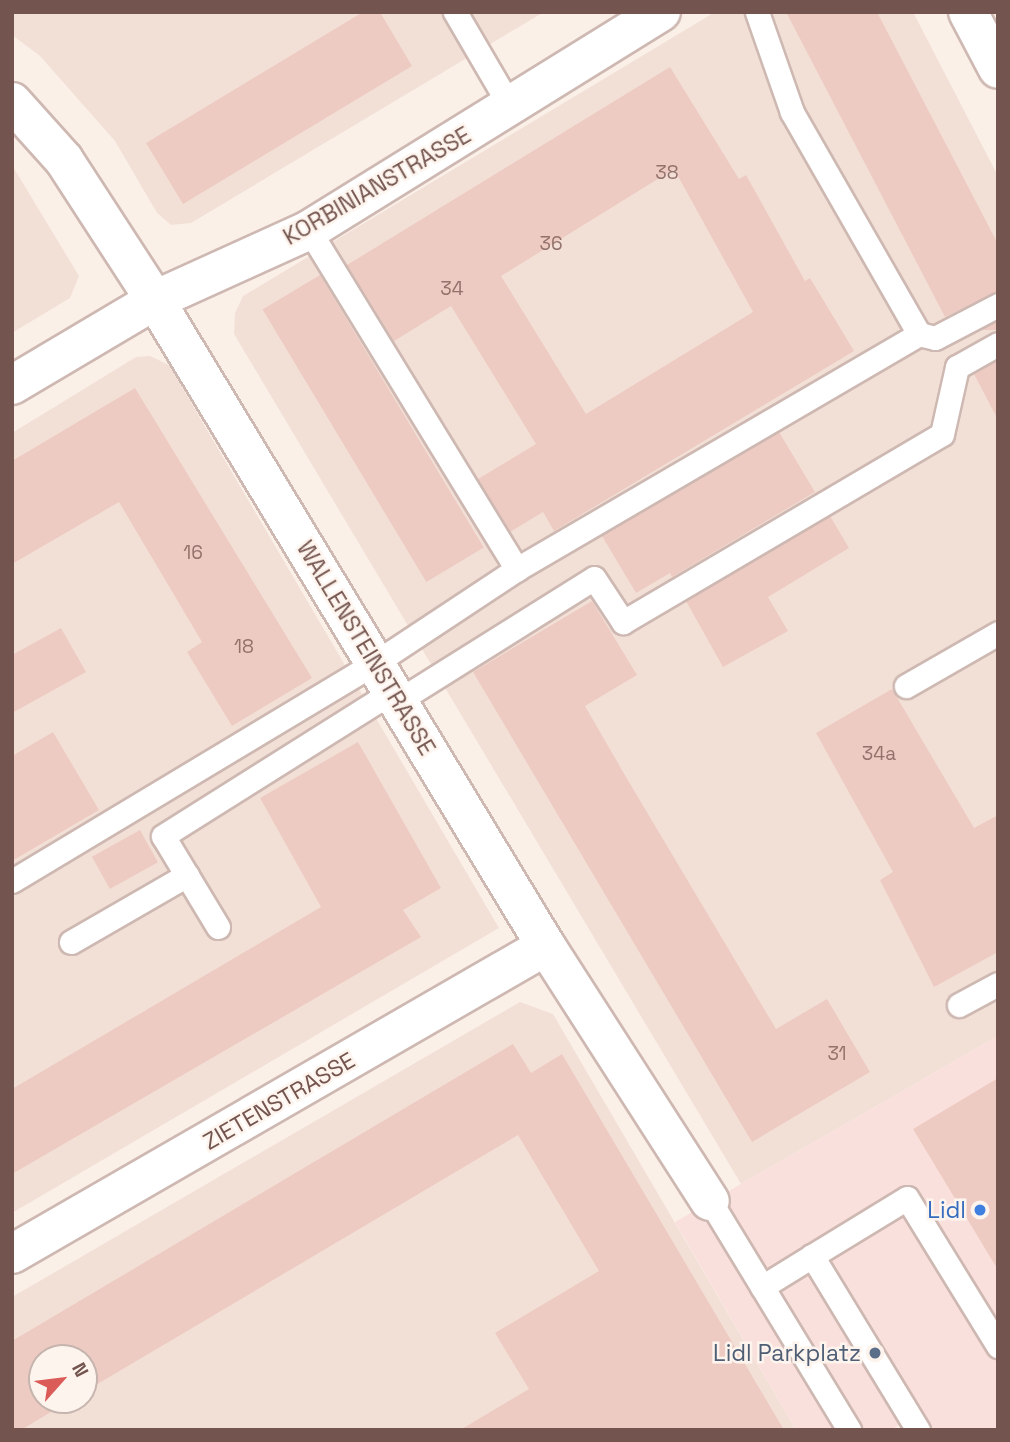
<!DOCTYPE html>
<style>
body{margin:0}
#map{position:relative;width:1010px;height:1442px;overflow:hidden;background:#fbf0e8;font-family:"Space Grotesk",sans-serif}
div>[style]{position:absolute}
.residential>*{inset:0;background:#f2e0d7}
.commercial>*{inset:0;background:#fae0dd}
.building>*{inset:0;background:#eecbc2;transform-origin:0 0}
.roads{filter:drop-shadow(2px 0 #ceb8b2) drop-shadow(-2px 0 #ceb8b2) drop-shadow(0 2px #ceb8b2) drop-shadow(0 -2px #ceb8b2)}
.service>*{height:23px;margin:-11.5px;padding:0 11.5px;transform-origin:11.5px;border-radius:11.5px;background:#fff}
.minor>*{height:38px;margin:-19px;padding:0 19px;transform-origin:19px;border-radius:19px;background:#fff}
.dots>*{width:19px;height:19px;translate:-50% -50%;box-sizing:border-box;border:4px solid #fef4ee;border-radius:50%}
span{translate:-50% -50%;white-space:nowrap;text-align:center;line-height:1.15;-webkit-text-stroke:5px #fef4ee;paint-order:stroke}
.number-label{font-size:19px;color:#92726b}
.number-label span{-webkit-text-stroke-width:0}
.street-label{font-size:23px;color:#73544e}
.shop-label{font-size:23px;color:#366cbe}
.right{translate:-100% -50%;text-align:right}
.service-label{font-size:23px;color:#4e5e75}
.frame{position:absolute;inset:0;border:14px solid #73544e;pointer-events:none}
.north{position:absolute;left:28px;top:1344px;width:70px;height:70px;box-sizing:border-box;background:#fef4ee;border:2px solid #c6b4ae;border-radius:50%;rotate:62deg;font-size:19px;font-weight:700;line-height:28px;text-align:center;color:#73544e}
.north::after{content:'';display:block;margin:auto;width:24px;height:32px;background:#da5b58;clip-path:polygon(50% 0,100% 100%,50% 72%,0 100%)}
</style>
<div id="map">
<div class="residential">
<div style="clip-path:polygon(12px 12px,544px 12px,191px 223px,171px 225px,157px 213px,115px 141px,40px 56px,12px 35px)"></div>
<div style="clip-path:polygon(715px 12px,913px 12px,998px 176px,998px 1036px,741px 1184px,234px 334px,235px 313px,243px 296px)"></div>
<div style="clip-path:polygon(12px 165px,79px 276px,70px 298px,12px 333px)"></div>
<div style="clip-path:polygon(150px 356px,169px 365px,499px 928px,12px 1213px,12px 433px,136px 357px)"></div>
<div style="clip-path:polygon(evenodd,520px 1002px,553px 1014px,796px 1430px,12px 1430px,12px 1297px,520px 1002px,42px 1358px,84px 1358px,84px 1400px,42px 1400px,42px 1358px)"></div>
</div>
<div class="commercial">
<div style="clip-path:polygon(998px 1036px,998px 1430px,902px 1430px,899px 1425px,891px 1430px,796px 1430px,675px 1222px)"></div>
</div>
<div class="building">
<div style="clip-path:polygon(363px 12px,380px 12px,412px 66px,183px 204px,146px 143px)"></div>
<div style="clip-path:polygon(786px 12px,877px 12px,998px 244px,998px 291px,945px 317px)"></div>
<div style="clip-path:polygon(evenodd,670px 67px,739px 179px,746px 175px,805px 281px,810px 278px,854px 351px,554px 531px,543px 512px,510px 532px,478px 479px,536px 444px,451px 306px,394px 341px,347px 265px,670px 67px,674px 169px,753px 312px,586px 414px,501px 276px,674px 169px)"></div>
<div style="left:320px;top:275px;width:318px;height:67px;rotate:59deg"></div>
<div style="left:998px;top:321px;width:9px;height:46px;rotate:90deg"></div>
<div style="clip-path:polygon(998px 360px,998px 420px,974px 374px)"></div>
<div style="clip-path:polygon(135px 388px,312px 678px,232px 726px,187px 652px,202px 642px,119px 502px,12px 564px,12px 461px)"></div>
<div style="clip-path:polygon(779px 432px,815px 492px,672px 577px,670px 573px,636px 593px,602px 536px)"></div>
<div style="clip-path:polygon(830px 516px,849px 548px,768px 597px,788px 631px,723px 667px,686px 601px)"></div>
<div style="clip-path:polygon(592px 601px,637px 675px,585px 706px,626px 777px,776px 1029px,827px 999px,870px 1072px,752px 1142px,473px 672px)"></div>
<div style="clip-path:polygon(61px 628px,86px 672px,12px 713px,12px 655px)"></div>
<div style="clip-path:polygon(892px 689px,974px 828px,998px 815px,998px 952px,934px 987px,880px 880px,893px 872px,816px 733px)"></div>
<div style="clip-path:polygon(53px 732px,99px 810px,12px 861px,12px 756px)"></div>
<div style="clip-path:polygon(358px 742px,441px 888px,403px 910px,421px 937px,12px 1174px,12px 1089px,321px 907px,260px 798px)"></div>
<div style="left:140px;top:830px;width:37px;height:55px;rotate:61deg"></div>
<div style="clip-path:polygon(513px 1044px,531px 1073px,562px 1054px,784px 1430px,460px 1430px,529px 1389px,495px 1333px,599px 1271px,518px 1135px,84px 1392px,84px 1358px,42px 1358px,42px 1400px,71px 1400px,21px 1430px,12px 1430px,12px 1341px)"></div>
<div style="clip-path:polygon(998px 1078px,998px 1270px,913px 1129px)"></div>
</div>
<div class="roads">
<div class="service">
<div style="left:455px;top:12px;width:109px;rotate:59.7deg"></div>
<div style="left:309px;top:230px;width:398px;rotate:58.5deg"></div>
<div style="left:919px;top:334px;width:16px;rotate:14deg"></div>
<div style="left:935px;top:338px;width:71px;rotate:-27.6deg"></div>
<div style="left:906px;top:686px;width:106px;rotate:-29.9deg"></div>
<div style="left:398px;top:701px;width:231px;rotate:-32.1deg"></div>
<div style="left:594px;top:578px;width:53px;rotate:56.6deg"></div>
<div style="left:623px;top:622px;width:370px;rotate:-30.5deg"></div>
<div style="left:942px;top:434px;width:69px;rotate:-77.4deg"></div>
<div style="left:957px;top:367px;width:47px;rotate:-29.3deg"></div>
<div style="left:12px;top:881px;width:423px;rotate:-31deg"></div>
<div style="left:375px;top:663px;width:170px;rotate:-33.5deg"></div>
<div style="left:517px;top:569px;width:466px;rotate:-30.3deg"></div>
<div style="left:919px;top:334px;width:256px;rotate:-119.8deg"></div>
<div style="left:792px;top:112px;width:106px;rotate:-109.3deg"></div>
<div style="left:218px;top:927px;width:106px;rotate:-121.1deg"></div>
<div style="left:163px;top:836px;width:271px;rotate:-32.2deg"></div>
<div style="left:71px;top:942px;width:134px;rotate:-30deg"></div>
<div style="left:959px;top:1005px;width:44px;rotate:-28.3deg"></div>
<div style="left:710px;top:1201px;width:268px;rotate:58.7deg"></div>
<div style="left:762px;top:1287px;width:59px;rotate:-31.8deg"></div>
<div style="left:918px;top:1430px;width:204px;rotate:-121.3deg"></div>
<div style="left:812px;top:1256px;width:111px;rotate:-31.4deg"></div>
<div style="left:907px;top:1198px;width:174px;rotate:58.4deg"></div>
</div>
<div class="minor">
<div style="left:968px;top:12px;width:64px;rotate:62.2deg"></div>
<div style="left:12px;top:102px;width:78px;rotate:48.1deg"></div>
<div style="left:64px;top:160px;width:167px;rotate:57deg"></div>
<div style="left:155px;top:300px;width:755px;rotate:58.82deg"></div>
<div style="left:546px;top:946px;width:303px;rotate:57.3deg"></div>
<div style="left:12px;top:385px;width:166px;rotate:-30.7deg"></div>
<div style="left:155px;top:300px;width:169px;rotate:-24.4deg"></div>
<div style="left:309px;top:230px;width:414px;rotate:-31.8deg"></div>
<div style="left:12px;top:1254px;width:616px;rotate:-29.98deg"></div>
</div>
</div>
<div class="dots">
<div style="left:980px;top:1210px;background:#3f7fe0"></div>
<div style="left:875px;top:1353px;background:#5c6f8a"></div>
</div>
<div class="number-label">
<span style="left:667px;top:173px">38</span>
<span style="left:551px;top:244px">36</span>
<span style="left:452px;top:289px">34</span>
<span style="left:193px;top:553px">16</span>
<span style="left:244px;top:647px">18</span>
<span style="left:879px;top:754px">34a</span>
<span style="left:837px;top:1054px">31</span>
</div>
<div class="street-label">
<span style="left:377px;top:186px;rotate:-30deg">KORBINIANSTRASSE</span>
<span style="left:366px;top:648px;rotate:59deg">WALLENSTEINSTRASSE</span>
<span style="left:279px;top:1101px;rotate:-30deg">ZIETENSTRASSE</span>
</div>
<div class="shop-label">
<span class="right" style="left:966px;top:1210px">Lidl</span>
</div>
<div class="service-label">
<span class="right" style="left:861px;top:1353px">Lidl Parkplatz</span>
</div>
<div class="frame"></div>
<div class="north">N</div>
</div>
